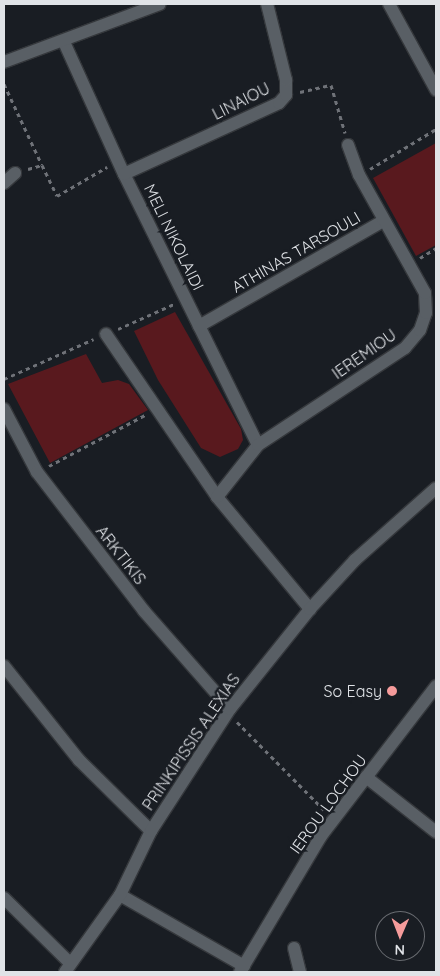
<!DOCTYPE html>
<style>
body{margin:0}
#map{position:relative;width:440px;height:976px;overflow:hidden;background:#191d23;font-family:Quicksand,sans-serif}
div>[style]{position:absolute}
.green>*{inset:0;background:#59191e}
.path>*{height:3px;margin-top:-1.5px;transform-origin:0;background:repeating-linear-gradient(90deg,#6f7278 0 4px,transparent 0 8px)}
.roads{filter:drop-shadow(1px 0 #35383c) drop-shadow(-1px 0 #35383c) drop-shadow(0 1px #35383c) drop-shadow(0 -1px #35383c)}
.minor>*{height:12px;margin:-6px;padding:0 6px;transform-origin:6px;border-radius:6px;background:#595f65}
.tertiary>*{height:12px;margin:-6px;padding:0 6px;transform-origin:6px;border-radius:6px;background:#595f65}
.dots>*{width:14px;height:14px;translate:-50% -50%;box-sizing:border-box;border:2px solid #191d23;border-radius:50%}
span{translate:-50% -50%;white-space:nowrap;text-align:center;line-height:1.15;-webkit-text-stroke:5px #191d23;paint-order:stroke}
.street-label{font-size:16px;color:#e0e3e7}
.poi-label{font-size:16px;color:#e0e3e7}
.right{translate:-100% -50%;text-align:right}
.frame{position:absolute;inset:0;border:5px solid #e0e3e7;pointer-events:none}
.north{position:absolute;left:375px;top:911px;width:50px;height:50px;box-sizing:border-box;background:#191d23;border:1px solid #696c71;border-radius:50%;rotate:181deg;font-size:14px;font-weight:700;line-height:20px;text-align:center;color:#e0e3e7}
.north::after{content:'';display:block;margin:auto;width:18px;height:22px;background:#f59b9b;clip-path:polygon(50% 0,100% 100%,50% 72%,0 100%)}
</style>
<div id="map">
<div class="green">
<div style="clip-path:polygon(436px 143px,436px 245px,416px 256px,373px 178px)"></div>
<div style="clip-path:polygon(175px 312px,241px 429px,243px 440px,238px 449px,220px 457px,201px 448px,158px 380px,134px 331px)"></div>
<div style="clip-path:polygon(86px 354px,102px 383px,118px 380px,129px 384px,148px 410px,50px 463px,8px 384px)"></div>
</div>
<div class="path">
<div style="left:4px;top:84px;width:89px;rotate:64.9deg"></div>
<div style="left:300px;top:92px;width:32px;rotate:-13deg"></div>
<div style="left:331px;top:85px;width:50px;rotate:73.7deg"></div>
<div style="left:28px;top:169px;width:15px;rotate:-16deg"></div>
<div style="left:42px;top:165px;width:34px;rotate:64deg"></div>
<div style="left:57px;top:196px;width:58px;rotate:-30.1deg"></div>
<div style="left:370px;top:169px;width:77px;rotate:-31.2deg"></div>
<div style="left:420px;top:258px;width:19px;rotate:-32deg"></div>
<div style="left:118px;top:329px;width:61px;rotate:-24.1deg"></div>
<div style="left:4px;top:379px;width:98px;rotate:-24deg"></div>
<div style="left:49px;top:466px;width:109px;rotate:-28deg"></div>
<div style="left:237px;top:722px;width:124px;rotate:45.3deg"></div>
</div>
<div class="roads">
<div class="minor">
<div style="left:389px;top:4px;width:98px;rotate:61.3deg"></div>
<div style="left:64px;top:42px;width:145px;rotate:65.6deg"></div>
<div style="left:124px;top:174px;width:302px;rotate:63.7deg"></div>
<div style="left:4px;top:62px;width:166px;rotate:-20.4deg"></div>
<div style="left:124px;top:174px;width:170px;rotate:-24.6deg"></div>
<div style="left:279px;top:103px;width:11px;rotate:-49deg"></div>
<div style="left:286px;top:95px;width:15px;rotate:-90deg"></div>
<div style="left:286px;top:80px;width:78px;rotate:-104deg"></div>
<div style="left:4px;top:183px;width:15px;rotate:-42deg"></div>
<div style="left:199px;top:326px;width:212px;rotate:-29.7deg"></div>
<div style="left:106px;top:334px;width:197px;rotate:55.7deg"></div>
<div style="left:217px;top:497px;width:146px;rotate:50.3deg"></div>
<div style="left:4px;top:409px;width:71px;rotate:62.4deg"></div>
<div style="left:37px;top:472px;width:175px;rotate:52.4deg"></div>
<div style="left:144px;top:611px;width:130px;rotate:48.7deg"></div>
<div style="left:217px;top:497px;width:66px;rotate:-51.7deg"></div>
<div style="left:258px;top:445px;width:176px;rotate:-33.4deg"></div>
<div style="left:405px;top:348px;width:23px;rotate:-50deg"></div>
<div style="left:420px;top:330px;width:18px;rotate:-71deg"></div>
<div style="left:426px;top:313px;width:20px;rotate:-93deg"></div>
<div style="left:425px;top:293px;width:135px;rotate:-119.2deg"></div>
<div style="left:359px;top:175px;width:32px;rotate:-110deg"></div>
<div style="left:4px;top:666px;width:120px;rotate:51.4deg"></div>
<div style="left:79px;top:760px;width:101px;rotate:44.6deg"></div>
<div style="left:366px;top:777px;width:89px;rotate:38.2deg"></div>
<div style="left:120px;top:895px;width:143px;rotate:29.8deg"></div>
<div style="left:4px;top:898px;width:93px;rotate:44.6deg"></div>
<div style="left:294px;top:948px;width:25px;rotate:76deg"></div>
<div style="left:65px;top:972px;width:95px;rotate:-54.5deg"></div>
<div style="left:120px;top:895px;width:71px;rotate:-64.2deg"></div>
<div style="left:151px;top:831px;width:145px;rotate:-57.1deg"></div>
<div style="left:230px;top:709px;width:128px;rotate:-51.3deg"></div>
<div style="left:310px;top:609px;width:67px;rotate:-47.4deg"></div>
<div style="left:355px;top:560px;width:108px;rotate:-41.6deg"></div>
</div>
<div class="tertiary">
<div style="left:240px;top:972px;width:158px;rotate:-59.2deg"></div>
<div style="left:321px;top:836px;width:189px;rotate:-52.5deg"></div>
</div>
</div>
<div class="dots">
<div style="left:392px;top:691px;background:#f59b9b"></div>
</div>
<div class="street-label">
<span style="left:241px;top:101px;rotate:-27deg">LINAIOU</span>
<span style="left:174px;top:237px;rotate:64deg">MELI NIKOLAIDI</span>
<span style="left:296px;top:252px;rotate:-30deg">ATHINAS TARSOULI</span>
<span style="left:364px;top:354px;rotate:-35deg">IEREMIOU</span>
<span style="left:121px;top:555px;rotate:52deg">ARKTIKIS</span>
<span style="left:191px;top:742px;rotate:-56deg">PRINKIPISSIS ALEXIAS</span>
<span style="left:328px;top:804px;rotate:-54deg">IEROU LOCHOU</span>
</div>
<div class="poi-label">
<span class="right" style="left:382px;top:691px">So Easy</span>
</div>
<div class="frame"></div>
<div class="north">N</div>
</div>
